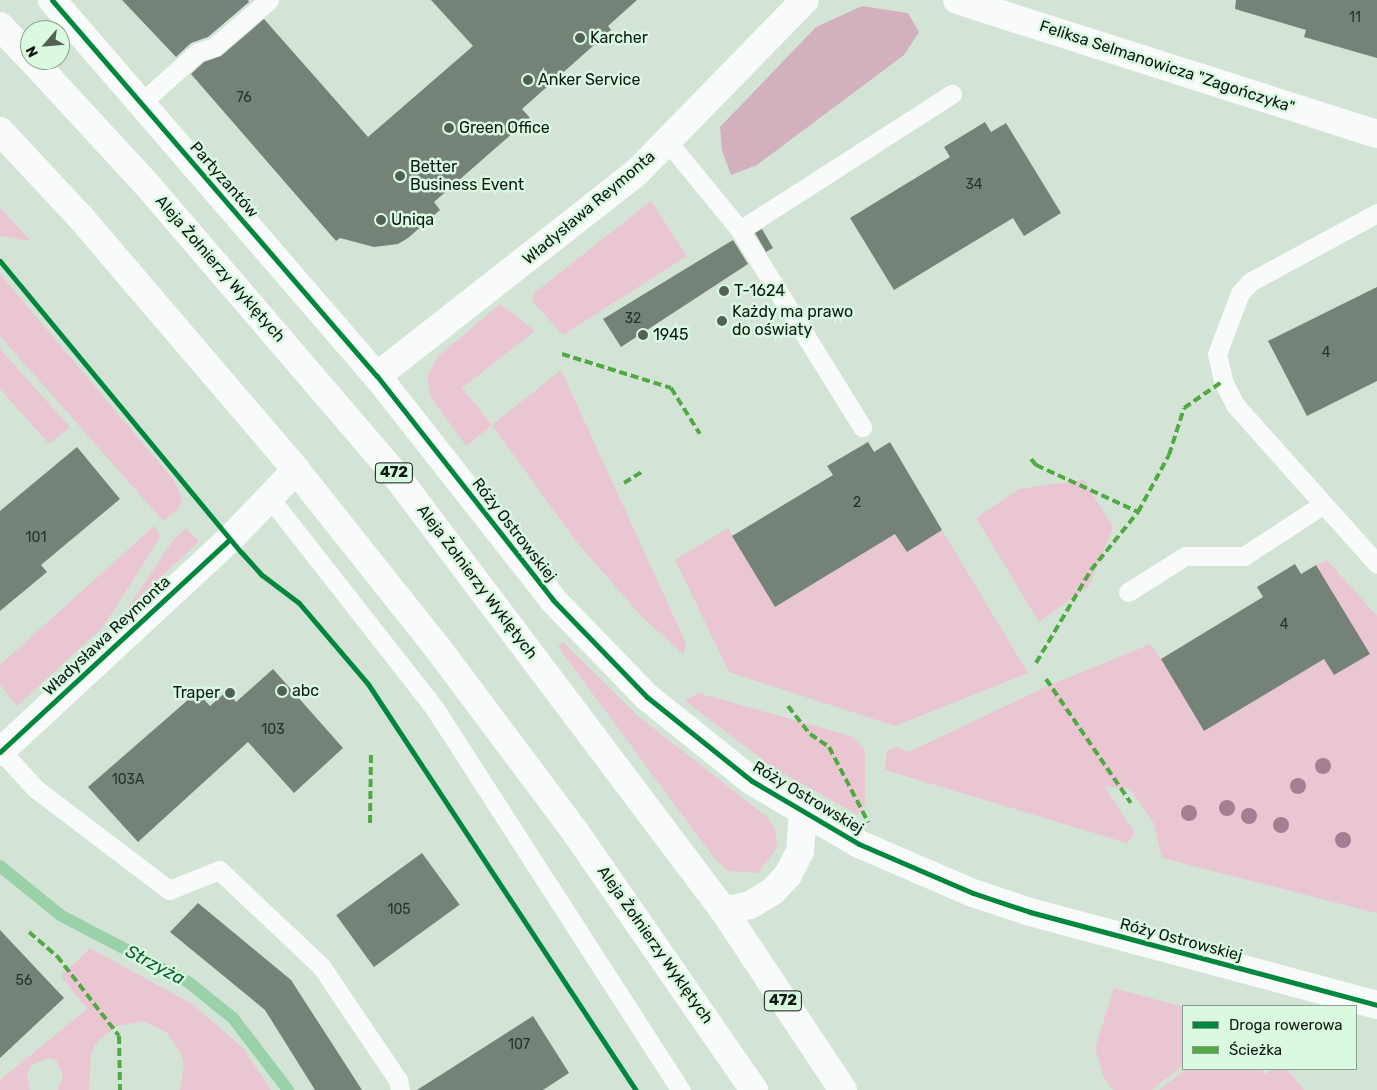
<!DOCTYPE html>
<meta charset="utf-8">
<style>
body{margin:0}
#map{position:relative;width:1377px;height:1090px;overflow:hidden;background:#d3e4d7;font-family:Rubik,sans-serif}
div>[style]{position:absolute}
.green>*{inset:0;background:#eac6d3}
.forest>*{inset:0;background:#d3b0bd}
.stream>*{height:12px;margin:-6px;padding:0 6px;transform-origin:6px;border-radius:6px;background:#9ad1a9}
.building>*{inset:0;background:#748278;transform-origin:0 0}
.lane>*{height:19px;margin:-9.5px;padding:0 9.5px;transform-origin:9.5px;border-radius:9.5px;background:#f8fbf9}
.street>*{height:28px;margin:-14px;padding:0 14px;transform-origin:14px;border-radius:14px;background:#f8fbf9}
.primary>*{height:28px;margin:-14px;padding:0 14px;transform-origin:14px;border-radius:14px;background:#f8fbf9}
.quiet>*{height:4px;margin-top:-2px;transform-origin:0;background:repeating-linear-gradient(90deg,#50a942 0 8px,transparent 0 12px)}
.cycleway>*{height:5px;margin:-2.5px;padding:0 2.5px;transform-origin:2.5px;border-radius:2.5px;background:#00873e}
.trees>*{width:16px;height:16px;margin:-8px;border-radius:50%;background:#a77d91}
.dots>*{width:14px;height:14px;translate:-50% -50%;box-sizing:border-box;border:2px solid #d9f9e0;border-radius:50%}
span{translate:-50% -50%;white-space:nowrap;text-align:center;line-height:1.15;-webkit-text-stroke:5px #d9f9e0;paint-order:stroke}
.number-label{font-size:14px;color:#27332a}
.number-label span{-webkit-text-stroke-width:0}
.shield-label span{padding:1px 4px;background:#d9f9e0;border:1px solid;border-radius:4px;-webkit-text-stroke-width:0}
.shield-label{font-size:15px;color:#0d1910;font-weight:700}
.poi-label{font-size:16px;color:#0d1910}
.left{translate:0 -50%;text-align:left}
.right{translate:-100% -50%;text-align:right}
.street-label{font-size:16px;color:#0d1910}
.water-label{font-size:18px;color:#0c5f30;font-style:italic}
.legend{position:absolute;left:1182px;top:1005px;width:175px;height:65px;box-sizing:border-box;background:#d9f9e0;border:1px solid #879f8d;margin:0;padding:6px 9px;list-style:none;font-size:15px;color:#0d1910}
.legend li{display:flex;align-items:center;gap:10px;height:25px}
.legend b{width:25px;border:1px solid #879f8d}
.north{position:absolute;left:20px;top:20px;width:50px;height:50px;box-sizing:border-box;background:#d9f9e0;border:1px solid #879f8d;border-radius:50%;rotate:243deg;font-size:14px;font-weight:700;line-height:20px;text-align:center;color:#0d1910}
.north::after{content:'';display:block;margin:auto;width:18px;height:22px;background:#526056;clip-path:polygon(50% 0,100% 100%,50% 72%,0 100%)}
</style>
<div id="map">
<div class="green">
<div style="clip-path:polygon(651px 201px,687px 256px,563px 335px,533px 302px,533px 294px)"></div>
<div style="clip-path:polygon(0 208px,31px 241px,0 236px)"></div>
<div style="clip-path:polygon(0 274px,173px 479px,182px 498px,179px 508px,163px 521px,0 336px)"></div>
<div style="clip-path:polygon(500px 304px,535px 331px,462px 388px,492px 425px,561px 370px,686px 643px,684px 655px,641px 616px,575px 540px,492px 425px,466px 446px,431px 397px,427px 377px,437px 357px)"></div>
<div style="clip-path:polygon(0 349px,70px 427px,49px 444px,0 389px)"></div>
<div style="clip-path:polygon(1084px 480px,1113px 527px,1089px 586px,1039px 622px,976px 518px,1019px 489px)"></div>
<div style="clip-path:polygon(154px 526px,161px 536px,103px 627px,17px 706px,0 685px,0 665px)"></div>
<div style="clip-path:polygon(186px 528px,199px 541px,127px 609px,174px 539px)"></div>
<div style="clip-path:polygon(728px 528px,775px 607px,895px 534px,907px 552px,942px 530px,1028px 673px,895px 726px,729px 672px,675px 560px)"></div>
<div style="clip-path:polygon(1327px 560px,1377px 616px,1377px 913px,1162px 858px,1153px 822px,1130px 789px,1104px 786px,1135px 833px,1127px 843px,885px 770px,887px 751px,896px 747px,909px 752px,1043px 688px,1150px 644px,1194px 704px,1189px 707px,1204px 731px,1324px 659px,1334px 675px,1369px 654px,1316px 565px)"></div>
<div style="clip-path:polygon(563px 642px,639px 717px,766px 816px,775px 828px,777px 848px,758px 873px,728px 871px,715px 859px,558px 647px)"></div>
<div style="clip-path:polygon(698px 693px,851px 736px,865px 750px,865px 804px,858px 815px,775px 769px,685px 701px)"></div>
<div style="clip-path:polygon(90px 948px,192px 1004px,242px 1047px,271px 1090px,180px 1090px,184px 1065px,181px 1053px,166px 1032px,144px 1021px,117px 1026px,97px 1042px,91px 1053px,89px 1090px,58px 1090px,63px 1076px,56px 1060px,48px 1058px,31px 1065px,27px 1074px,30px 1090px,0 1090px,0 1080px,87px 1009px,61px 976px)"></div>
<div style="clip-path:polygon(1114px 988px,1183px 1007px,1183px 1065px,1152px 1090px,1113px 1090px,1103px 1076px,1095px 1048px)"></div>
<div style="clip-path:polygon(1186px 1069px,1261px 1069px,1265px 1074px,1272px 1069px,1287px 1069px,1304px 1090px,1159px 1090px)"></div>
</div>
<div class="forest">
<div style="clip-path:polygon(862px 6px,908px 13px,919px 32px,904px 55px,757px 165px,731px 175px,722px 151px,720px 127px,816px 27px)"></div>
</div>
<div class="stream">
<div style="left:0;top:866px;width:77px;rotate:39.2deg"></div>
<div style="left:60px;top:915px;width:144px;rotate:27.6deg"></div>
<div style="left:188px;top:982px;width:58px;rotate:38.7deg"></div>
<div style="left:233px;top:1018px;width:91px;rotate:52.6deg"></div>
</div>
<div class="building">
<div style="clip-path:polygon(122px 0,248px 0,249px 2px,208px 37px,191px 43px,176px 57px)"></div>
<div style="clip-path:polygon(431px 0,637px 0,608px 26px,611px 30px,522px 109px,530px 118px,434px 202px,440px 210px,408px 238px,398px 244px,374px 247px,340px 238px,336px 241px,191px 74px,204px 62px,221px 56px,264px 19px,368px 137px,473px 46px)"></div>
<div style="clip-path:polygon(1236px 0,1377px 0,1377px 58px,1304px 37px,1306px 30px,1235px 9px)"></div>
<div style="clip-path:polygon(985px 122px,991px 132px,1006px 123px,1061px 213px,1024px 236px,1013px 218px,894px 290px,850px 218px,950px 157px,944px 147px)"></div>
<div style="left:762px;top:229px;width:22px;height:8px;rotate:60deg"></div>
<div style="clip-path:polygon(733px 240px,748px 264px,621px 347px,603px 319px)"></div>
<div style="clip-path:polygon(1377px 287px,1377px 381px,1307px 416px,1268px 341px)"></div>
<div style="clip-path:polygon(868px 442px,874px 452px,890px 442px,942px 530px,907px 552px,895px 534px,775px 607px,732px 536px,833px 475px,827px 466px)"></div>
<div style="clip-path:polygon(77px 447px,120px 499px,41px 565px,47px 572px,0 611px,0 511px)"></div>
<div style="clip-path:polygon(1295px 564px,1301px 574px,1316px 565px,1370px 654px,1334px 675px,1324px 659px,1204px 731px,1161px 659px,1263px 597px,1257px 587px)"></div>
<div style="clip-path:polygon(273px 669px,343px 748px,294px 793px,248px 742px,138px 842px,88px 787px,197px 692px,210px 706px,227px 691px,236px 702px)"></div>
<div style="left:422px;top:853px;width:64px;height:106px;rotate:54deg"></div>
<div style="clip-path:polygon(198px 903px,291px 980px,362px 1090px,315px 1090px,265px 1010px,170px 932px)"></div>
<div style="clip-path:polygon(0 930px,64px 998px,0 1058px)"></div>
<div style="clip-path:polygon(533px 1016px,569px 1073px,543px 1090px,417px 1090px)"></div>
</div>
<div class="lane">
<div style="left:141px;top:103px;width:76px;rotate:-41.8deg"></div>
<div style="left:198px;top:52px;width:17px;rotate:-17deg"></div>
<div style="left:214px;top:47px;width:72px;rotate:-40.5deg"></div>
<div style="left:667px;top:141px;width:115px;rotate:50.6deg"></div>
<div style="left:740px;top:230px;width:232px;rotate:58.2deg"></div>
<div style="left:1377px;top:213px;width:145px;rotate:151.5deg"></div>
<div style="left:1250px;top:282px;width:15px;rotate:132deg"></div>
<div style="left:1240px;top:293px;width:65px;rotate:110.7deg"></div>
<div style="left:1217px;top:354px;width:28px;rotate:77deg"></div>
<div style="left:1223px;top:381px;width:27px;rotate:63deg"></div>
<div style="left:1235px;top:405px;width:213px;rotate:48.2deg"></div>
<div style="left:740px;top:230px;width:252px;rotate:-32.7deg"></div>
<div style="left:269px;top:497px;width:269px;rotate:51.9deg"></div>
<div style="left:435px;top:709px;width:454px;rotate:57.2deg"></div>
<div style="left:1128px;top:592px;width:67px;rotate:-32.3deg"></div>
<div style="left:1185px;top:556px;width:59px"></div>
<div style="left:1244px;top:556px;width:93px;rotate:-33.2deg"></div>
<div style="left:0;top:750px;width:53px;rotate:47.3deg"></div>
<div style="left:36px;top:789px;width:167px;rotate:37.2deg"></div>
<div style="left:169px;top:890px;width:54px;rotate:-21.8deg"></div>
<div style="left:219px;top:870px;width:140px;rotate:43.3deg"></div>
<div style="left:321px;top:966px;width:138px;rotate:56deg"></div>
<div style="left:398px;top:1080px;width:10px;rotate:79deg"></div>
</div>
<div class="street">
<div style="left:52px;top:0;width:497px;rotate:49.2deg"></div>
<div style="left:377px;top:376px;width:285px;rotate:51.8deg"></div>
<div style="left:553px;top:600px;width:135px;rotate:45.9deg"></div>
<div style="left:647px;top:697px;width:134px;rotate:38.7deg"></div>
<div style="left:752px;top:781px;width:124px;rotate:30.5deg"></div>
<div style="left:859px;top:844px;width:124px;rotate:23.3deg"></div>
<div style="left:973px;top:893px;width:60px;rotate:18.4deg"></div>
<div style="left:1030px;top:912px;width:359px;rotate:15deg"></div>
<div style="left:957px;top:0;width:441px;rotate:17.7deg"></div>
<div style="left:377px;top:376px;width:330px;rotate:-38.1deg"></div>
<div style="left:637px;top:172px;width:240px;rotate:-45.7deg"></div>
<div style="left:0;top:752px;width:313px;rotate:-42.8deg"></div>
<div style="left:230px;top:539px;width:95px;rotate:-46.3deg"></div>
</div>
<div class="primary">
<div style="left:0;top:26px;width:44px;rotate:46.8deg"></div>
<div style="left:32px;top:60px;width:173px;rotate:47.3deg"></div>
<div style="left:149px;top:187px;width:377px;rotate:49.4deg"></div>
<div style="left:394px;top:473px;width:548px;rotate:53deg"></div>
<div style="left:724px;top:911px;width:215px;rotate:56.4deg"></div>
<div style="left:0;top:131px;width:120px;rotate:47deg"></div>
<div style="left:82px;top:219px;width:330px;rotate:49.5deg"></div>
<div style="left:296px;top:470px;width:226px;rotate:51.5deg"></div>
<div style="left:437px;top:647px;width:232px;rotate:53.2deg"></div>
<div style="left:576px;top:833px;width:313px;rotate:55.3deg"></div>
<div style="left:724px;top:911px;width:27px;rotate:-13deg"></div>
<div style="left:750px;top:905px;width:27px;rotate:-31deg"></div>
<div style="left:773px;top:891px;width:22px;rotate:-47deg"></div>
<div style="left:788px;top:875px;width:27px;rotate:-63deg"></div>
<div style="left:800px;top:851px;width:40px;rotate:-85.7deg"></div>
</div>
<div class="quiet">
<div style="left:562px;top:354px;width:114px;rotate:17.3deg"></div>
<div style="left:671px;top:388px;width:54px;rotate:57.8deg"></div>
<div style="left:1031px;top:459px;width:8px;rotate:50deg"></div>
<div style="left:1036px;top:465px;width:112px;rotate:24.7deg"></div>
<div style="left:624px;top:483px;width:22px;rotate:-32deg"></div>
<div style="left:1036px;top:663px;width:108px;rotate:-59.4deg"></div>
<div style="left:1091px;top:570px;width:75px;rotate:-51deg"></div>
<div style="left:1138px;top:512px;width:65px;rotate:-61.5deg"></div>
<div style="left:1169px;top:455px;width:49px;rotate:-72.3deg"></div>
<div style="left:1184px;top:408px;width:47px;rotate:-34.7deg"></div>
<div style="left:1046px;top:679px;width:150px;rotate:55.6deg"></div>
<div style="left:788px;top:706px;width:36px;rotate:52deg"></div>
<div style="left:810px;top:734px;width:23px;rotate:34deg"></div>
<div style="left:829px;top:747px;width:85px;rotate:62.5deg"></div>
<div style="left:370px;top:823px;width:71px;rotate:-89.2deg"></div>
<div style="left:29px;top:932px;width:37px;rotate:41deg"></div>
<div style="left:57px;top:956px;width:101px;rotate:52.2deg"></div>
<div style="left:119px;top:1036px;width:54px;rotate:88.9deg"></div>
</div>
<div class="cycleway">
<div style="left:52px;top:0;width:497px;rotate:49.2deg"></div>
<div style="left:377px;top:376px;width:285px;rotate:51.8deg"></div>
<div style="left:553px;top:600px;width:135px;rotate:45.9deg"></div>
<div style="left:647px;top:697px;width:134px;rotate:38.7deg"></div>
<div style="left:752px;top:781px;width:124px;rotate:30.5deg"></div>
<div style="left:859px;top:844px;width:124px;rotate:23.3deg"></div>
<div style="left:973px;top:893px;width:60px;rotate:18.4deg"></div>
<div style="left:1030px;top:912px;width:359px;rotate:15deg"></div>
<div style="left:0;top:261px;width:378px;rotate:50.4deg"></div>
<div style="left:241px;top:552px;width:31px;rotate:48deg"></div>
<div style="left:262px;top:575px;width:46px;rotate:37.1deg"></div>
<div style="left:299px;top:603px;width:106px;rotate:49.6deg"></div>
<div style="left:368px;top:684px;width:486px;rotate:56.6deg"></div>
<div style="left:0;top:752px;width:313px;rotate:-42.8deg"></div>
</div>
<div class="trees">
<div style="left:1323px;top:766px"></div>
<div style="left:1298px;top:786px"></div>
<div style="left:1227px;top:808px"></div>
<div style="left:1189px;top:813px"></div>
<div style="left:1249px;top:816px"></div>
<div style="left:1281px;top:825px"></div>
<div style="left:1343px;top:840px"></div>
</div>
<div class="dots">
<div style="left:580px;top:38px;background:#526056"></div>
<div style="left:528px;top:80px;background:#526056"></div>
<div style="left:449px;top:128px;background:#526056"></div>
<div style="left:400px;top:176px;background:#526056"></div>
<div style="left:381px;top:220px;background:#526056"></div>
<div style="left:724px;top:291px;background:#526056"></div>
<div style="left:722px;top:321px;background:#526056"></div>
<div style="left:643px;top:335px;background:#526056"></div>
<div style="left:282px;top:691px;background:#526056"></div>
<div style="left:230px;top:693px;background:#526056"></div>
</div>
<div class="number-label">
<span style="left:1355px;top:18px">11</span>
<span style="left:244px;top:98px">76</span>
<span style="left:974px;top:185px">34</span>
<span style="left:633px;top:319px">32</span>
<span style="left:1326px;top:353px">4</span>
<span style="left:857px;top:503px">2</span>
<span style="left:36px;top:538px">101</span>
<span style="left:1284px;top:625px">4</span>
<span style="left:273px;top:730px">103</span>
<span style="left:128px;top:780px">103A</span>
<span style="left:399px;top:910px">105</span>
<span style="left:24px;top:981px">56</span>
<span style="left:519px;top:1045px">107</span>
</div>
<div class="shield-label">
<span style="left:394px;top:473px">472</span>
<span style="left:783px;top:1001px">472</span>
</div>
<div class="poi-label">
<span class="left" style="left:590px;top:38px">Karcher</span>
<span class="left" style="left:538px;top:80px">Anker Service</span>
<span class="left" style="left:459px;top:128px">Green Office</span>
<span class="left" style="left:410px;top:176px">Better<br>Business Event</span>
<span class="left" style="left:391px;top:220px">Uniqa</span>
<span class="left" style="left:734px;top:291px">T-1624</span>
<span class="left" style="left:732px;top:321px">Każdy ma prawo<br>do oświaty</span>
<span class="left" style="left:653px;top:335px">1945</span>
<span class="left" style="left:292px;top:691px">abc</span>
<span class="right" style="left:220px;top:693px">Traper</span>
</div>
<div class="street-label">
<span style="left:1167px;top:67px;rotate:18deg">Feliksa Selmanowicza "Zagończyka"</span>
<span style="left:224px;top:180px;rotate:49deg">Partyzantów</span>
<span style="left:589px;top:208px;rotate:-40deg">Władysława Reymonta</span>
<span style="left:220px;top:269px;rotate:49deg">Aleja Żołnierzy Wyklętych</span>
<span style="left:514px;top:530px;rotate:52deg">Róży Ostrowskiej</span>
<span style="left:477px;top:582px;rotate:53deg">Aleja Żołnierzy Wyklętych</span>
<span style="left:107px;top:636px;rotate:-43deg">Władysława Reymonta</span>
<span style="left:808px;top:798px;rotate:31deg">Róży Ostrowskiej</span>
<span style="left:1181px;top:940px;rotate:15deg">Róży Ostrowskiej</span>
<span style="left:655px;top:945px;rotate:55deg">Aleja Żołnierzy Wyklętych</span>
</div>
<div class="water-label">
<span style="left:155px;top:965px;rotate:28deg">Strzyża</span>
</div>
<ul class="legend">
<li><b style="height:6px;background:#00873e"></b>Droga rowerowa</li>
<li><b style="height:6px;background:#50a942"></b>Ścieżka</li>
</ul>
<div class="north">N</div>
</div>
